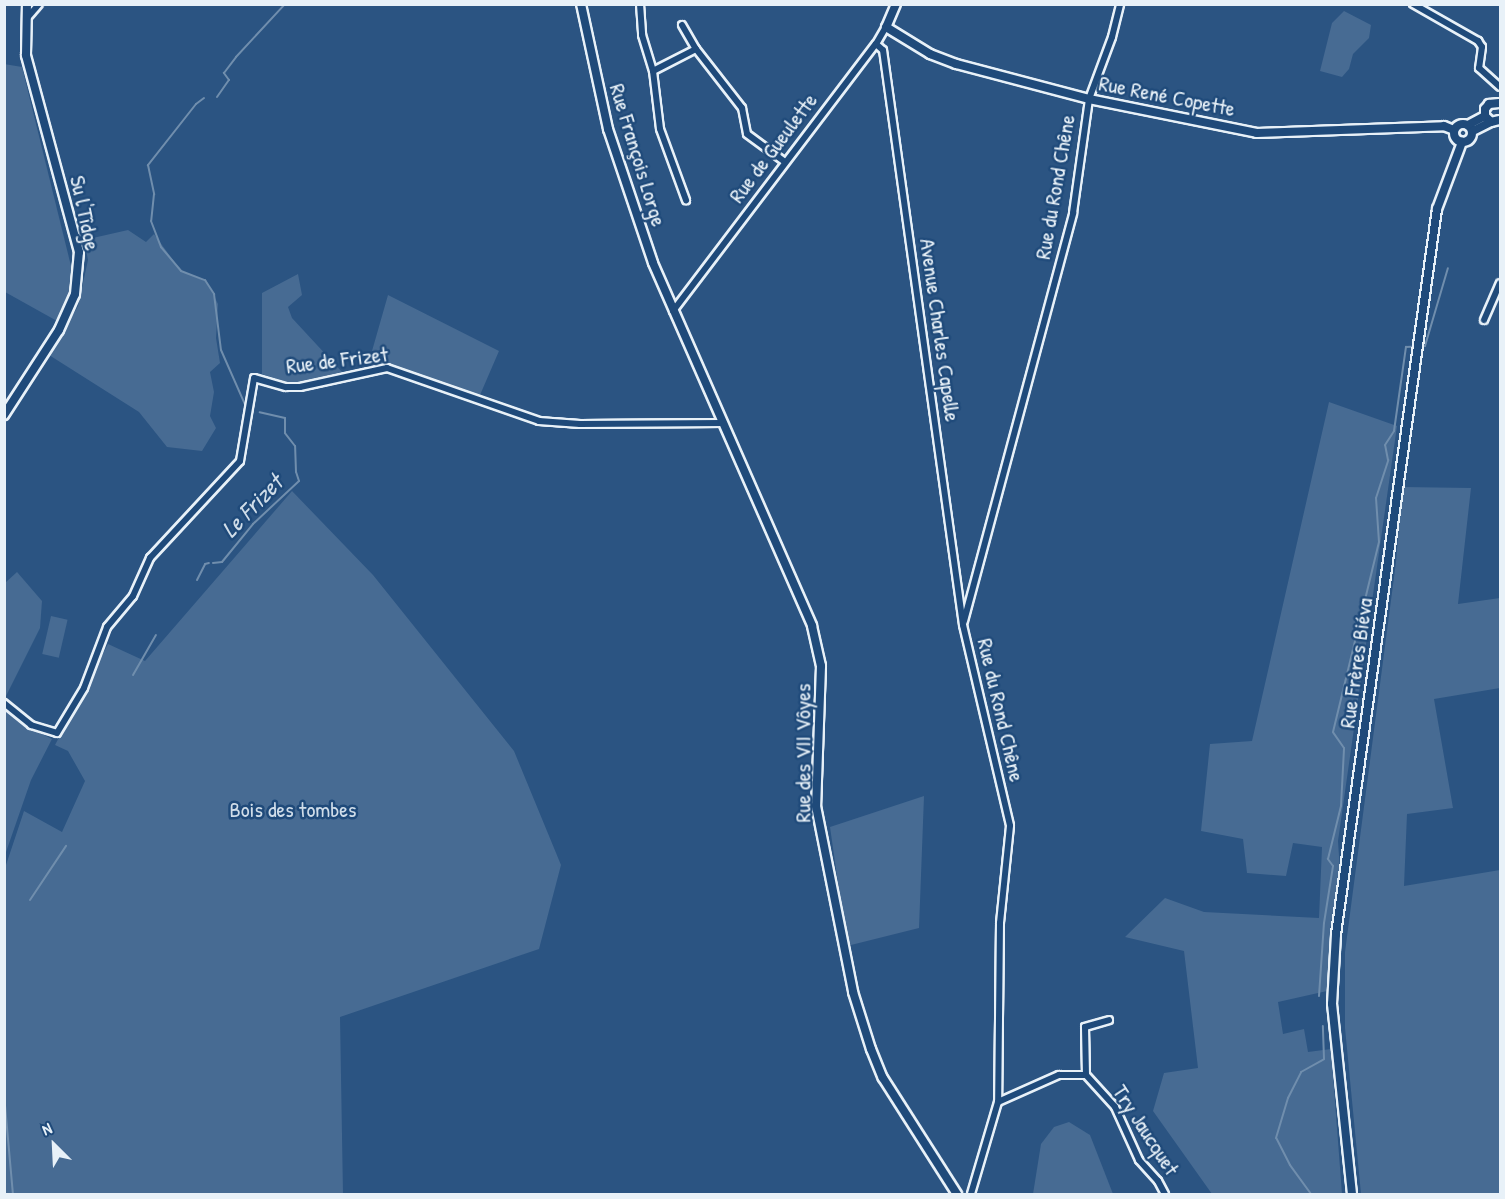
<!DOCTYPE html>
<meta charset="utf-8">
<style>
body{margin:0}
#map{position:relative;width:1505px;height:1199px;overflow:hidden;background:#2b5482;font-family:"Patrick Hand",sans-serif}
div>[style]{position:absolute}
.green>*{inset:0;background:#476b93;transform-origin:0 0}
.stream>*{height:2px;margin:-1px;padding:0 1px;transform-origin:1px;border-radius:1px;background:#708ead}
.roads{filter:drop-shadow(2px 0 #e8f1f8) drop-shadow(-2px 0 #e8f1f8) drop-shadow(0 2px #e8f1f8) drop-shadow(0 -2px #e8f1f8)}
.street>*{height:6px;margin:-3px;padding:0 3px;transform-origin:3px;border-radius:3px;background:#1f4a7a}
.secondary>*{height:8px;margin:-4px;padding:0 4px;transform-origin:4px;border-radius:4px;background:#1f4a7a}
.secondary>.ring{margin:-4px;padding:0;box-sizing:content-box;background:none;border:8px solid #1f4a7a;border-radius:50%}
span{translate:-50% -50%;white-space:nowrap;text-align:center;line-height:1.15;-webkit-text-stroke:5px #1f4a7a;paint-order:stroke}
.street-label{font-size:22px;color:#e8f1f8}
.park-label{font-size:22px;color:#d0dde9}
.water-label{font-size:24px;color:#d0dde9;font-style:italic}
.frame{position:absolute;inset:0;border:6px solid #e8f1f8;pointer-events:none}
.north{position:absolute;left:24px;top:1115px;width:60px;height:60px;-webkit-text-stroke:4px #1f4a7a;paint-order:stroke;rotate:336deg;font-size:16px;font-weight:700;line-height:24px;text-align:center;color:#e8f1f8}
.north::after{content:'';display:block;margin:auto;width:21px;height:27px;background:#e8f1f8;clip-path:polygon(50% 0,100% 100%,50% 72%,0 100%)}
</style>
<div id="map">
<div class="green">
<div style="clip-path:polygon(1344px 11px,1371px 25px,1369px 38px,1353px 54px,1349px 69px,1342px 77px,1320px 71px,1332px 23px)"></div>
<div style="clip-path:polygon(4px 64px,22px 67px,71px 266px,72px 291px,57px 321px,5px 292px)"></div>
<div style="clip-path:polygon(128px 230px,146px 242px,154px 234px,181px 271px,207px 282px,218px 304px,216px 338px,220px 363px,210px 372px,214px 392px,210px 416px,216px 428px,202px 451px,167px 447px,139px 412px,49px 355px,78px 306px,88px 260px,84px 240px)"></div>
<div style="clip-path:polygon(298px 274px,302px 295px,288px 307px,292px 318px,342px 372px,292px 384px,262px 374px,262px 293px)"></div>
<div style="clip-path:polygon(388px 295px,499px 351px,480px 395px,392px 365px,371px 366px,372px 351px)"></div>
<div style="clip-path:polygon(1329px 402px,1397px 426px,1338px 841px,1340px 871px,1330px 930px,1327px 991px,1278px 1002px,1283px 1034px,1304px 1029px,1308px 1052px,1331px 1049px,1342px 1194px,1212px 1194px,1153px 1111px,1164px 1073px,1198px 1068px,1184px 951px,1125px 937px,1165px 898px,1204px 912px,1319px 918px,1322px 847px,1293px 843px,1286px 876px,1247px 873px,1243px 839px,1201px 831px,1210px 744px,1252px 741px)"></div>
<div style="clip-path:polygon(1402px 487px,1471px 488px,1458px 604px,1500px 598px,1500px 688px,1434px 699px,1453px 808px,1407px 814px,1404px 886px,1500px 870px,1500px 1194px,1361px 1194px,1345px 1028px,1345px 952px,1396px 562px)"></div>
<div style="clip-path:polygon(292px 491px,373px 575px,514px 751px,561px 865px,539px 949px,340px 1017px,343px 1194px,5px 1194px,4px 871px,24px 811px,62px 832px,85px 781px,68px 751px,55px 745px,108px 644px,145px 661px)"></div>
<div style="clip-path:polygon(17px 572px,42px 601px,40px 628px,5px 698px,5px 583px)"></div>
<div style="left:51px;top:616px;width:17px;height:39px;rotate:13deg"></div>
<div style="clip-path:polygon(5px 705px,34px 730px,52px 739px,31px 780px,5px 855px)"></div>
<div style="clip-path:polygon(924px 796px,919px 928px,847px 946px,830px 827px)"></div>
<div style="clip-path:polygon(1069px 1122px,1090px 1135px,1113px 1194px,1033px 1194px,1041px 1144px,1054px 1127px)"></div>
</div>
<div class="stream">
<div style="left:217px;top:97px;width:21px;rotate:-55deg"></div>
<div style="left:229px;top:80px;width:9px;rotate:-126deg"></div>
<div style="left:224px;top:73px;width:20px;rotate:-53deg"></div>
<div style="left:236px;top:57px;width:72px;rotate:-47.2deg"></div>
<div style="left:204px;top:98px;width:10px;rotate:143deg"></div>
<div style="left:196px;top:104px;width:78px;rotate:128.2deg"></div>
<div style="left:148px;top:165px;width:30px;rotate:78deg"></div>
<div style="left:154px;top:194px;width:27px;rotate:96deg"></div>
<div style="left:151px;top:221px;width:28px;rotate:69deg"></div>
<div style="left:161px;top:247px;width:31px;rotate:50deg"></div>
<div style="left:181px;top:271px;width:26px;rotate:21deg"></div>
<div style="left:205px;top:280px;width:17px;rotate:57deg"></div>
<div style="left:214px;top:294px;width:56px;rotate:82.9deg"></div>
<div style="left:221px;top:350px;width:64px;rotate:66.2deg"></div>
<div style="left:213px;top:563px;width:9px;rotate:-6deg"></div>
<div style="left:222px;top:562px;width:49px;rotate:-50.8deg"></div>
<div style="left:253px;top:524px;width:63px;rotate:-43.1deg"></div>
<div style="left:299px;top:481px;width:9px;rotate:-108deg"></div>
<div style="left:296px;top:472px;width:26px;rotate:-92deg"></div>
<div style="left:295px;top:446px;width:16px;rotate:-128deg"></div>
<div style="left:285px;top:433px;width:15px;rotate:-90deg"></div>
<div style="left:285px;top:418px;width:26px;rotate:-167deg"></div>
<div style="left:197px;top:580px;width:18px;rotate:-63deg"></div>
<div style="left:205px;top:564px;width:4px;rotate:-14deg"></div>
<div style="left:133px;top:675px;width:46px;rotate:-60.1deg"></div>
<div style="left:30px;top:900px;width:65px;rotate:-56.3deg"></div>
<div style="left:1319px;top:996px;width:73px;rotate:-86.1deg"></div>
<div style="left:1324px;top:923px;width:58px;rotate:-81deg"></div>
<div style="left:1333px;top:866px;width:9px;rotate:-126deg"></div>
<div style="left:1328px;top:859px;width:55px;rotate:-76.2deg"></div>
<div style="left:1341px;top:806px;width:58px;rotate:-87deg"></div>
<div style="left:1344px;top:748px;width:19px;rotate:-125deg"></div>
<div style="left:1333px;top:732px;width:195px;rotate:-76.4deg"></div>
<div style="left:1379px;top:542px;width:44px;rotate:-93.9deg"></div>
<div style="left:1376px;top:498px;width:40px;rotate:-72deg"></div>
<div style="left:1388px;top:460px;width:15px;rotate:-101deg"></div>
<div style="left:1385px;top:445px;width:17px;rotate:-57deg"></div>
<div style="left:1394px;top:431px;width:85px;rotate:-81.9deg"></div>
<div style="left:1406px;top:347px;width:19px;rotate:-3deg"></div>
<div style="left:1425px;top:346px;width:81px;rotate:-73.6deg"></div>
<div style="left:4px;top:1094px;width:100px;rotate:84.9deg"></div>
<div style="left:1311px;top:1194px;width:36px;rotate:-126deg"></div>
<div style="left:1290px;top:1165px;width:30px;rotate:-117deg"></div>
<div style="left:1276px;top:1138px;width:42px;rotate:-73.3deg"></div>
<div style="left:1288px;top:1098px;width:29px;rotate:-63deg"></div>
<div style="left:1301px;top:1072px;width:26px;rotate:-29deg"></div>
<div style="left:1324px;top:1059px;width:33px;rotate:-92deg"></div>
</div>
<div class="roads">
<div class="street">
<div style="left:640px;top:4px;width:31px;rotate:86deg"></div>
<div style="left:642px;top:35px;width:38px;rotate:73deg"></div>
<div style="left:653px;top:71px;width:48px;rotate:-27.1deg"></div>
<div style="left:696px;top:49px;width:75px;rotate:52.1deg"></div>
<div style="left:742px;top:108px;width:26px;rotate:79deg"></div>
<div style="left:747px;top:134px;width:47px;rotate:36.4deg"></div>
<div style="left:1413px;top:4px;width:75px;rotate:29.6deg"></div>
<div style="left:1478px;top:41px;width:7px;rotate:56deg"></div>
<div style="left:1482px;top:47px;width:21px;rotate:98deg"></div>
<div style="left:1479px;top:68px;width:28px;rotate:42deg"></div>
<div style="left:27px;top:18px;width:18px;rotate:-49deg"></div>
<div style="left:682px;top:25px;width:28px;rotate:60deg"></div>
<div style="left:876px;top:44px;width:9px;rotate:41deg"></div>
<div style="left:883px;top:50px;width:581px;rotate:82.08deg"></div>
<div style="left:963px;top:625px;width:206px;rotate:76.8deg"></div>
<div style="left:1010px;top:826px;width:98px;rotate:95.9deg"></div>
<div style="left:1000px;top:923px;width:179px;rotate:90.6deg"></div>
<div style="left:998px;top:1102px;width:96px;rotate:106.4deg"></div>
<div style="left:653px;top:71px;width:58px;rotate:83.1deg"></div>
<div style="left:660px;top:129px;width:76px;rotate:69.9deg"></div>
<div style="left:673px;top:311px;width:335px;rotate:-52.8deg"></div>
<div style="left:876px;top:44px;width:20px;rotate:-60deg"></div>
<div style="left:1484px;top:320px;width:40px;rotate:-66.6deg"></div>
<div style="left:964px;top:621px;width:422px;rotate:-75deg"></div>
<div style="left:1073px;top:213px;width:115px;rotate:-82deg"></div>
<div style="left:1089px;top:99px;width:66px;rotate:-69.6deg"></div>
<div style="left:1112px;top:37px;width:34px;rotate:-76deg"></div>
<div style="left:4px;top:703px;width:35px;rotate:39deg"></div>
<div style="left:31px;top:725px;width:27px;rotate:17deg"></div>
<div style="left:57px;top:733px;width:52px;rotate:-59deg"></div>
<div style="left:84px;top:688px;width:65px;rotate:-69.3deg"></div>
<div style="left:107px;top:627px;width:40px;rotate:-50deg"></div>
<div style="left:133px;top:596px;width:42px;rotate:-65.9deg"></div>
<div style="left:150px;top:558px;width:132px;rotate:-47.1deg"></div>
<div style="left:240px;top:461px;width:84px;rotate:-80.4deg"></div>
<div style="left:254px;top:378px;width:33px;rotate:16deg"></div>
<div style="left:286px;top:387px;width:14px"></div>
<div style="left:300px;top:387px;width:89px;rotate:-12.3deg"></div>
<div style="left:387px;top:368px;width:161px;rotate:19.2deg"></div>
<div style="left:539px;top:421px;width:41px;rotate:4.2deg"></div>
<div style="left:580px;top:424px;width:143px;rotate:-0.4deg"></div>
<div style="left:1086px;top:1075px;width:48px;rotate:-91.2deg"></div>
<div style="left:1085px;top:1027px;width:25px;rotate:-16deg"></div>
<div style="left:998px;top:1102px;width:67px;rotate:-23.9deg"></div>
<div style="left:1059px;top:1075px;width:27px"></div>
<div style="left:1086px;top:1075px;width:43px;rotate:47.8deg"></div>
<div style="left:1115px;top:1107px;width:58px;rotate:65.6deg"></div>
<div style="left:1139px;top:1160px;width:28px;rotate:48deg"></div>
<div style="left:1158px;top:1181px;width:15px;rotate:62deg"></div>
</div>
<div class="secondary">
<div style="left:581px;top:4px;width:128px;rotate:77.8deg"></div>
<div style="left:608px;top:129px;width:141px;rotate:71.4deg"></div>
<div style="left:653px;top:263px;width:396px;rotate:66.3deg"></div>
<div style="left:812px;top:626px;width:41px;rotate:77.3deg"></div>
<div style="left:821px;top:666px;width:140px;rotate:92deg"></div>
<div style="left:816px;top:806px;width:190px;rotate:78.7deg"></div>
<div style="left:853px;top:992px;width:60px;rotate:72.5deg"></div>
<div style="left:871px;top:1049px;width:31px;rotate:68deg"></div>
<div style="left:883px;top:1078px;width:138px;rotate:57.5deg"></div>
<div style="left:896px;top:4px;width:25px;rotate:113deg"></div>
<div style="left:886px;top:27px;width:52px;rotate:31.5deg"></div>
<div style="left:930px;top:54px;width:28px;rotate:21deg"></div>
<div style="left:956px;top:64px;width:138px;rotate:14.7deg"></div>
<div style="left:1089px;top:99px;width:171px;rotate:11.4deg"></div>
<div style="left:1257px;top:133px;width:187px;rotate:-2.1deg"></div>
<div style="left:1444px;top:126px;width:11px;rotate:22deg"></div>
<div style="left:1499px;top:103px;width:10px;rotate:174deg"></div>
<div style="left:1489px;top:104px;width:6px;rotate:129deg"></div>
<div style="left:1485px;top:109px;width:7px;rotate:90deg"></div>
<div style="left:1485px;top:116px;width:8px;rotate:45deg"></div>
<div style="left:1491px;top:122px;width:9px;rotate:-13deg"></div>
<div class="ring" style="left:1454px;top:124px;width:10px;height:10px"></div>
<div style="left:1468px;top:125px;width:19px;rotate:-28deg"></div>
<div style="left:1473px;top:131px;width:20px;rotate:-27deg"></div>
<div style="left:4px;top:415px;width:101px;rotate:-57.1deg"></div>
<div style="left:59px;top:330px;width:39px;rotate:-66deg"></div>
<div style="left:75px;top:294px;width:42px;rotate:-84.6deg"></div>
<div style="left:79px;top:252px;width:204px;rotate:-105.1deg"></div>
<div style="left:26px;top:55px;width:51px;rotate:-88.9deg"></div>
<div style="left:1352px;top:1194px;width:191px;rotate:-96deg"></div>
<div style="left:1332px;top:1004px;width:70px;rotate:-86.7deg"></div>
<div style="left:1336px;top:934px;width:732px;rotate:-82.07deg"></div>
<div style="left:1437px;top:209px;width:72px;rotate:-69.5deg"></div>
</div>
</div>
<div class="street-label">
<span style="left:1167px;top:96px;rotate:11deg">Rue René Copette</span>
<span style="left:773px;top:148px;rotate:-53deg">Rue de Gueulette</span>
<span style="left:638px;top:155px;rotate:73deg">Rue François Lorge</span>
<span style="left:1055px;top:187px;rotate:-80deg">Rue du Rond Chêne</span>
<span style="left:85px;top:213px;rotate:78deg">Su l'Tîdge</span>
<span style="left:940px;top:330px;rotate:82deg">Avenue Charles Capelle</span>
<span style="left:337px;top:360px;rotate:-7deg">Rue de Frizet</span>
<span style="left:1356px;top:663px;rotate:-82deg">Rue Frères Biéva</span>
<span style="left:1001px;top:710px;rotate:77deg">Rue du Rond Chêne</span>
<span style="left:803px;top:753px;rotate:-90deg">Rue des VII Vôyes</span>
<span style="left:1146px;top:1130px;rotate:57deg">Try Jaucquet</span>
</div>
<div class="park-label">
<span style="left:293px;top:810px">Bois des tombes</span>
</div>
<div class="water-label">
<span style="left:252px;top:506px;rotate:-46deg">Le Frizet</span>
</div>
<div class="frame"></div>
<div class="north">N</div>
</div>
